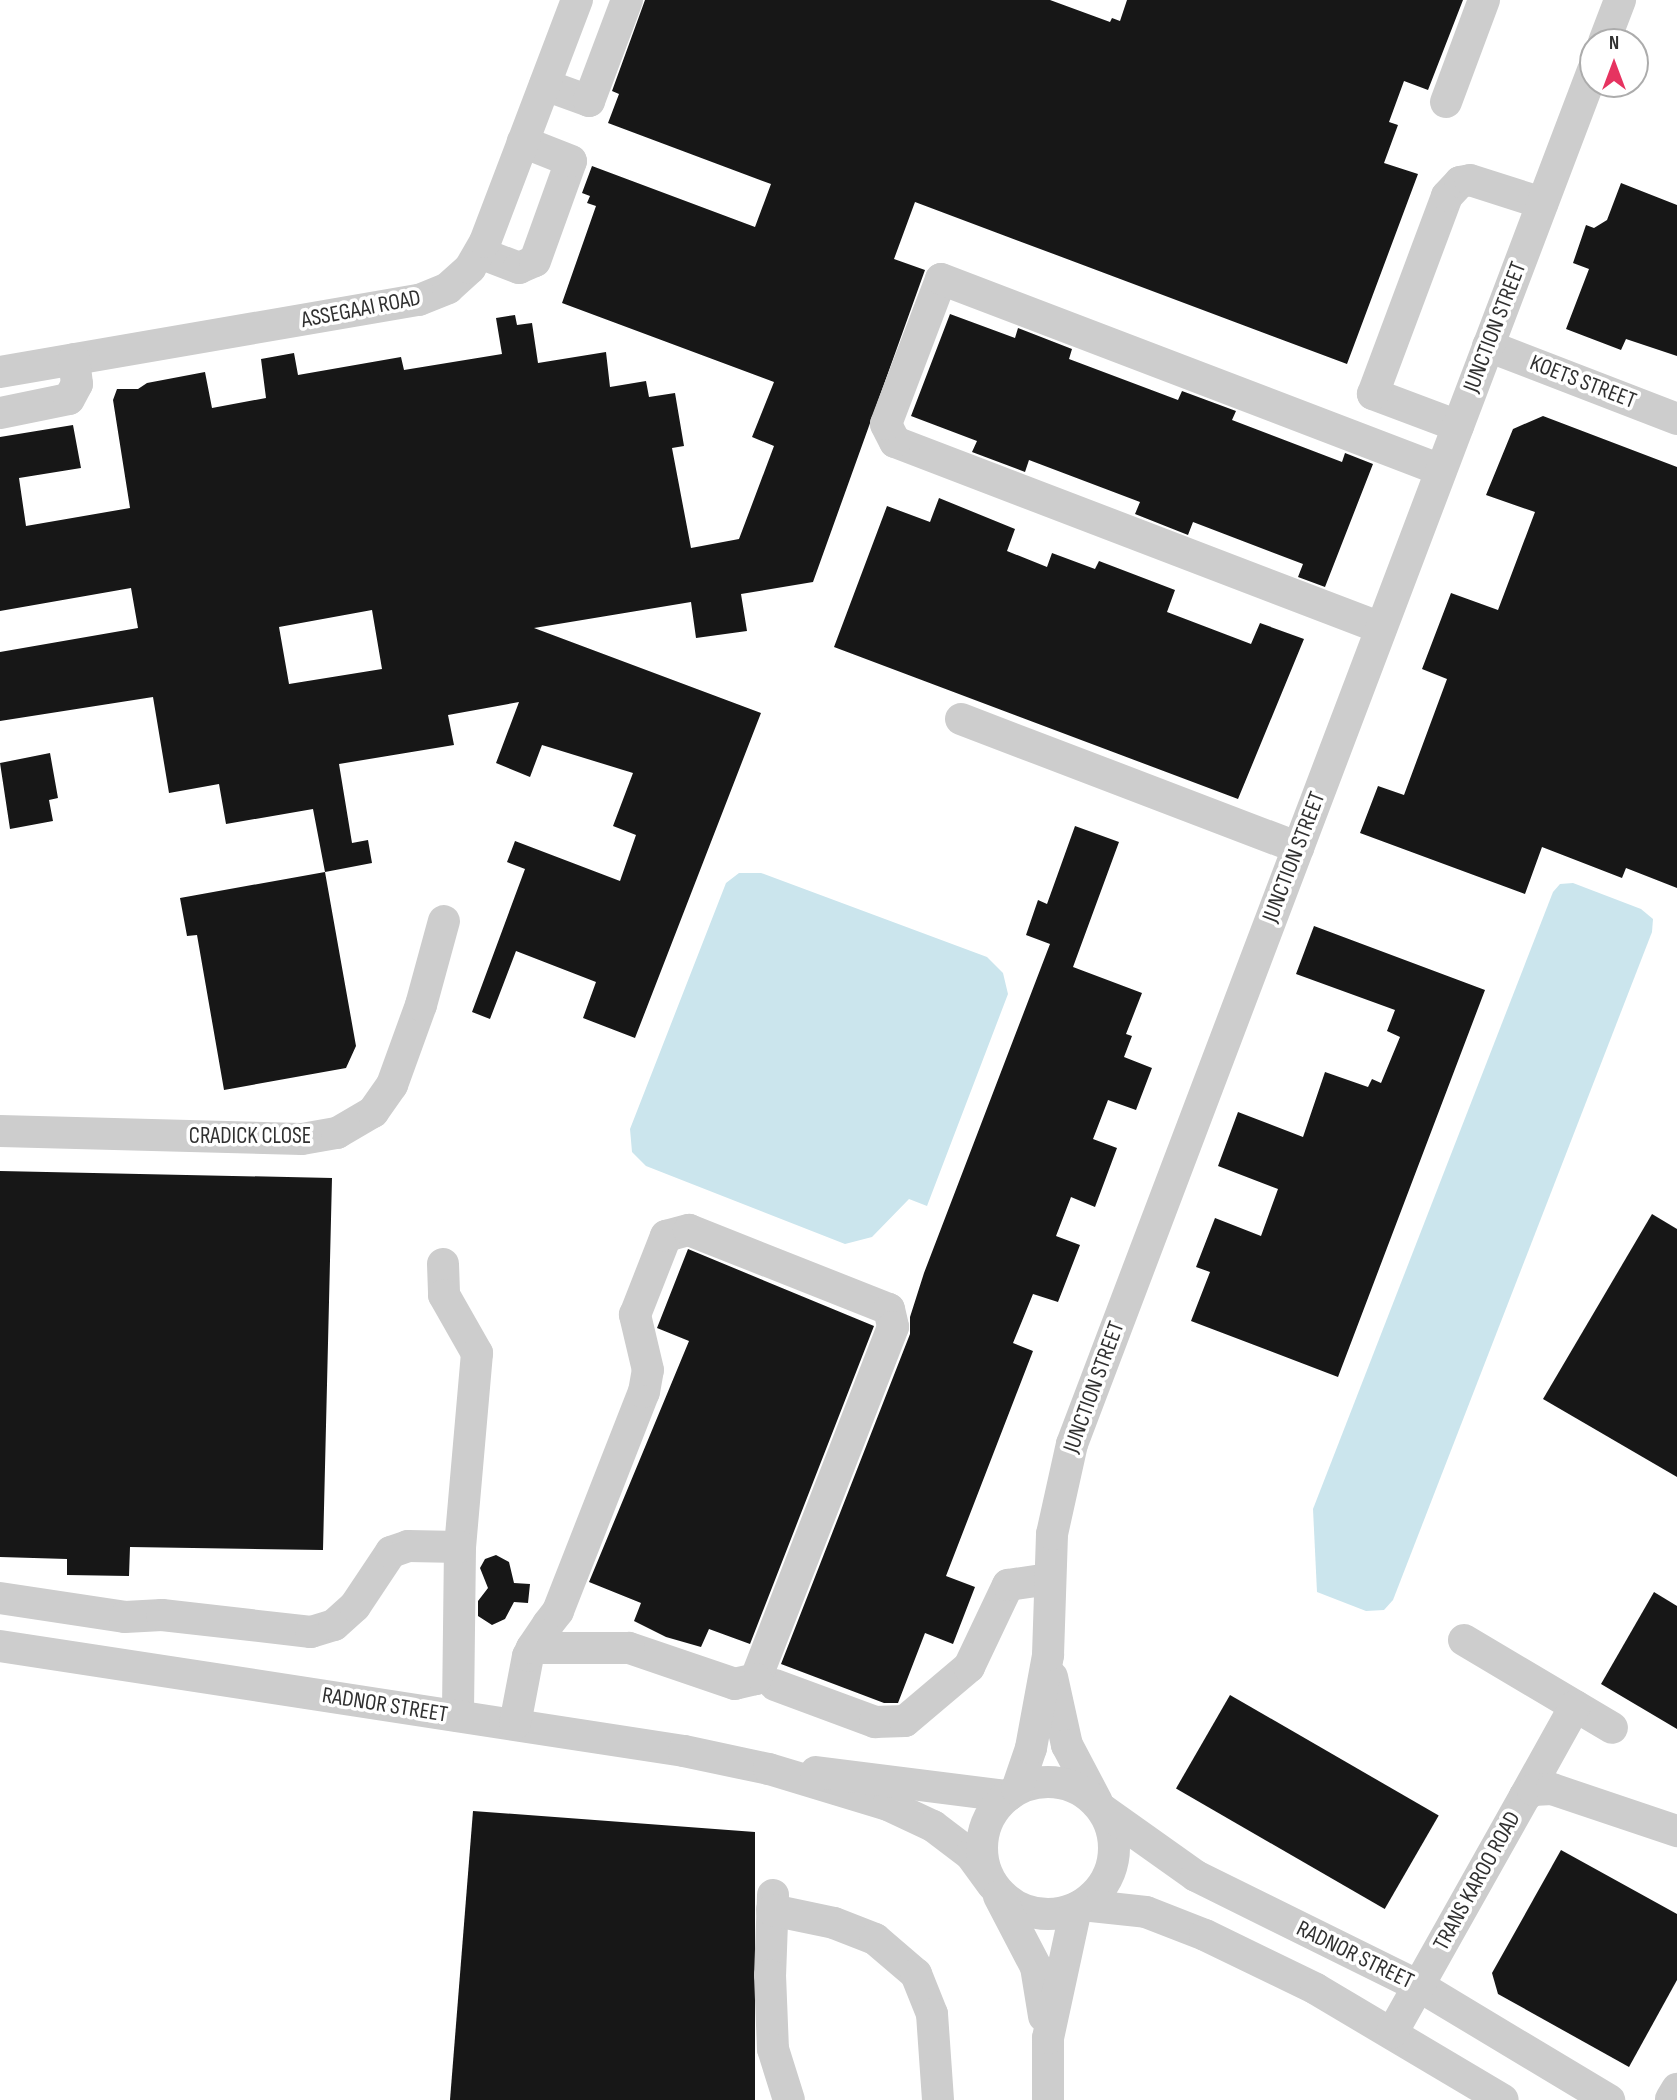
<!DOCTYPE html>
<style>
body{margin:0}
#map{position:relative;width:1677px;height:2100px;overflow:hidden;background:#fff;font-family:"Sofia Sans Condensed",sans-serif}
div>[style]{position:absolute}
.water>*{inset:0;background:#cbe5ed}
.building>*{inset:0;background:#171717;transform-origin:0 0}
.minor>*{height:32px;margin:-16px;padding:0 16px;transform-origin:16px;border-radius:16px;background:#cdcdcd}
.minor>.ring{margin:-16px;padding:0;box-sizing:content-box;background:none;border:32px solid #cdcdcd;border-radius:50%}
span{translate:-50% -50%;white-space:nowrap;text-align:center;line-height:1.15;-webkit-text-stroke:7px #fff;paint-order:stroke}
.street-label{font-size:23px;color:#303030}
.north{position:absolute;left:1579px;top:28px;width:70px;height:70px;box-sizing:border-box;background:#fff;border:2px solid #acacac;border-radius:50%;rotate:0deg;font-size:19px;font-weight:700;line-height:28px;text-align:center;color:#303030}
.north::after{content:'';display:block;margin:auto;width:24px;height:32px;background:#e63360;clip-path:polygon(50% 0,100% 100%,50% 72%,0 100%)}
</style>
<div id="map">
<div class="water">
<div style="clip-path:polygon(739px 873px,761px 873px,987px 957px,1003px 973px,1008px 994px,927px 1206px,909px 1199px,872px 1237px,845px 1244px,646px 1166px,632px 1152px,630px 1129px,726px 883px)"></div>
<div style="clip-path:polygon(1573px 883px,1641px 909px,1653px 919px,1652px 932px,1393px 1600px,1384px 1610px,1366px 1611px,1317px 1592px,1313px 1509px,1553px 892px,1560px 884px)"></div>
</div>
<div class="building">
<div style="clip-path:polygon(evenodd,645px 0,1050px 0,1110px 22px,1112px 18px,1120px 21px,1127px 0,1463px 0,1428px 90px,1404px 81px,1389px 122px,1398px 125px,1384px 163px,1418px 174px,1347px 364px,915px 202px,894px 259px,925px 270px,813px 582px,741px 594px,747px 631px,696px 638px,691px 602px,534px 628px,761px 713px,635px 1038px,583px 1018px,596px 982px,516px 951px,490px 1019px,472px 1012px,525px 869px,507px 862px,515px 841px,620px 881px,636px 835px,613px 826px,633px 773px,542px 745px,530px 777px,496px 763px,519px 702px,448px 715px,454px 745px,339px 764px,352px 843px,368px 840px,372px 863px,325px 872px,313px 809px,226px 824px,219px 784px,169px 793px,153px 697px,0 721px,0 652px,138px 628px,131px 588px,0 611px,0 437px,73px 425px,81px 468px,19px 478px,26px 526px,130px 508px,113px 400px,117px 389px,138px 389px,147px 383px,205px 372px,212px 408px,266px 398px,261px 359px,294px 353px,298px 375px,401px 357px,404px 370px,502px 354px,496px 318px,515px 315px,517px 325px,532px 323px,538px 363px,606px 352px,610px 387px,646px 381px,649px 397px,675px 393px,684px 446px,672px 448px,691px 548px,739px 539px,774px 446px,752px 437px,774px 382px,562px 303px,596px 206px,587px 203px,590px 196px,582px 193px,592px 166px,755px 227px,771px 184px,608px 123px,619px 94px,612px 91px,645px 0,372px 610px,382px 669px,289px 684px,279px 627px,372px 610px)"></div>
<div style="clip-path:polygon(1621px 183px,1677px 205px,1677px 356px,1626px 339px,1621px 350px,1566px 329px,1589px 269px,1573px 263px,1586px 225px,1594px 228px,1607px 220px)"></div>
<div style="clip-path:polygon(950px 314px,1015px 338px,1018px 328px,1072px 349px,1069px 359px,1178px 400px,1182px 391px,1236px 411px,1232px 420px,1342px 462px,1345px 453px,1373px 464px,1325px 587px,1298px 577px,1303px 564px,1193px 522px,1188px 535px,1135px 514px,1140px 502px,1029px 460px,1025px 472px,972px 452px,977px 441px,911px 416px)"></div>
<div style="clip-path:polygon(1543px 416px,1677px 467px,1677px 888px,1626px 868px,1622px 878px,1542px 847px,1525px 894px,1360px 833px,1378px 786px,1404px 795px,1447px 679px,1422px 669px,1451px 593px,1498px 610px,1535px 512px,1486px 495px,1513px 429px)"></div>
<div style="clip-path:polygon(939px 498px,1015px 529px,1007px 551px,1047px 567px,1052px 553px,1095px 569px,1099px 561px,1175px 590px,1167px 612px,1251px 644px,1260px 623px,1304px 639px,1238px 799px,834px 647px,887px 506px,930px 522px)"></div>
<div style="clip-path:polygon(50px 753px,58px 798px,49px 800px,53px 821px,10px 829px,0 763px)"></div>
<div style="clip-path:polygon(1075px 826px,1119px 842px,1073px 967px,1142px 993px,1126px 1034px,1132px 1036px,1124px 1057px,1152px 1068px,1136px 1110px,1108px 1100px,1093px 1139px,1117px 1148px,1095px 1207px,1071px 1197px,1056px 1236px,1080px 1245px,1058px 1302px,1033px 1294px,1013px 1343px,1033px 1351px,946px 1576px,975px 1587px,953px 1644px,925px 1633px,898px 1703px,884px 1703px,781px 1664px,910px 1334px,910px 1317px,924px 1273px,1050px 944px,1026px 935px,1038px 900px,1047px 904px)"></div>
<div style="clip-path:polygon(325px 872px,356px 1046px,346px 1068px,224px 1090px,197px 935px,187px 936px,180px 898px)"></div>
<div style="clip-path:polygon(1314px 926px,1485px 990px,1338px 1377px,1191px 1321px,1210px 1272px,1196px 1267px,1215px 1218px,1261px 1236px,1278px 1189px,1218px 1166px,1238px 1112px,1303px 1137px,1325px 1072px,1368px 1087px,1372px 1079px,1381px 1083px,1400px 1037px,1387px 1031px,1395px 1010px,1296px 974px)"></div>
<div style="clip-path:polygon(0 1171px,332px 1178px,323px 1550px,130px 1547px,129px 1576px,67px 1575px,67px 1559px,0 1557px)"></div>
<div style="clip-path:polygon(1652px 1214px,1677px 1229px,1677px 1477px,1543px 1399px)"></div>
<div style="clip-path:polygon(688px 1249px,874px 1326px,750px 1644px,709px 1629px,701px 1647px,666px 1637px,634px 1621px,641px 1603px,589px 1582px,689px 1341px,657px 1328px)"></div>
<div style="clip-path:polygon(496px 1555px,509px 1562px,514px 1583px,530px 1584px,528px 1603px,514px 1602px,505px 1619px,492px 1625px,478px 1616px,478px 1601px,488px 1588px,480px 1568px,485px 1559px)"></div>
<div style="clip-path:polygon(1654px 1592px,1677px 1606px,1677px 1729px,1601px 1684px)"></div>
<div style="left:1230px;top:1695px;width:241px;height:108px;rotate:30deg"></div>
<div style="clip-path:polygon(473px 1811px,755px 1832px,755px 2100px,450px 2100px)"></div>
<div style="clip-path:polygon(1561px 1850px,1677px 1914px,1677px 1980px,1629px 2067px,1498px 1994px,1492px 1973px)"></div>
</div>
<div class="minor">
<div style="left:1604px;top:42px;width:45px;rotate:-69.1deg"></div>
<div style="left:545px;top:85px;width:47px;rotate:20deg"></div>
<div style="left:589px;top:101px;width:108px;rotate:-69.4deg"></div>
<div style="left:1446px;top:102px;width:109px;rotate:-69.6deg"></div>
<div style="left:480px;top:253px;width:42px;rotate:21deg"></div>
<div style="left:519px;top:268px;width:17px;rotate:-24deg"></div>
<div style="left:535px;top:261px;width:106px;rotate:-70.2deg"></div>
<div style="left:571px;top:161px;width:52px;rotate:-158.4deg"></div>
<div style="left:1488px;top:346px;width:203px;rotate:21.1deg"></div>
<div style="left:0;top:372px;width:425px;rotate:-9.8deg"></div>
<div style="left:419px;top:300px;width:31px;rotate:-22deg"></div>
<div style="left:448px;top:288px;width:30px;rotate:-42deg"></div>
<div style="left:470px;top:268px;width:30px;rotate:-60deg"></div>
<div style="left:485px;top:242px;width:259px;rotate:-69.2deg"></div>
<div style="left:0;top:413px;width:70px;rotate:-11.5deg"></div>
<div style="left:69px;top:399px;width:17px;rotate:-62deg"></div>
<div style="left:77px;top:384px;width:25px;rotate:-97deg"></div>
<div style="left:1458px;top:426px;width:91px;rotate:-159.4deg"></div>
<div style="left:1373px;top:394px;width:211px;rotate:-69.5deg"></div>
<div style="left:1447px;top:196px;width:19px;rotate:-47deg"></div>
<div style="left:1460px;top:182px;width:10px;rotate:-11deg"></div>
<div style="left:1470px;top:180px;width:76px;rotate:17.7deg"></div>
<div style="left:1381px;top:628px;width:520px;rotate:-159.06deg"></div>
<div style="left:895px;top:442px;width:20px;rotate:-117deg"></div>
<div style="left:886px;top:424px;width:155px;rotate:-69.2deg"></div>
<div style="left:941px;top:279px;width:535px;rotate:20.91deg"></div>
<div style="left:961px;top:719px;width:361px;rotate:20.9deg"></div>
<div style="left:0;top:1131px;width:302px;rotate:1.5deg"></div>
<div style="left:302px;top:1139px;width:36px;rotate:-10deg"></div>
<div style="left:337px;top:1133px;width:42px;rotate:-30.3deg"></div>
<div style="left:373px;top:1112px;width:33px;rotate:-55deg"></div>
<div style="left:392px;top:1085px;width:85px;rotate:-70.1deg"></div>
<div style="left:421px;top:1005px;width:87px;rotate:-74.7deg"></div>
<div style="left:443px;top:1264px;width:31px;rotate:88deg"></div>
<div style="left:444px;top:1295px;width:67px;rotate:60.4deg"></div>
<div style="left:477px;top:1353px;width:195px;rotate:95deg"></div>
<div style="left:460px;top:1547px;width:169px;rotate:90.7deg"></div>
<div style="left:0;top:1598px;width:126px;rotate:8.6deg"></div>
<div style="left:125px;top:1617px;width:37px;rotate:-3deg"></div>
<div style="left:162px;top:1615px;width:150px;rotate:6.5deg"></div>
<div style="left:311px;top:1632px;width:24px;rotate:-17deg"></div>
<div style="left:334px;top:1625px;width:28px;rotate:-42deg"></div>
<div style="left:355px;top:1606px;width:65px;rotate:-56.3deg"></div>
<div style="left:391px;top:1552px;width:18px;rotate:-19deg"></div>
<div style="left:408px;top:1546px;width:52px;rotate:1.1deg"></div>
<div style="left:1464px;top:1640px;width:172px;rotate:30.7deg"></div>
<div style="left:0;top:1646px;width:692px;rotate:8.73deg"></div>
<div style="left:684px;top:1751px;width:87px;rotate:12deg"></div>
<div style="left:769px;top:1769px;width:124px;rotate:16.8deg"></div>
<div style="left:888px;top:1805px;width:50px;rotate:25deg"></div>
<div style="left:933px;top:1826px;width:48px;rotate:37.3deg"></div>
<div style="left:971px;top:1855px;width:36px;rotate:54deg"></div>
<div style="left:1052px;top:1677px;width:70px;rotate:77.6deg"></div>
<div style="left:1067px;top:1745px;width:64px;rotate:62.2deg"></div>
<div style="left:775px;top:1685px;width:107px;rotate:20.3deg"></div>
<div style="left:875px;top:1722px;width:30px;rotate:-2deg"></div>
<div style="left:905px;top:1721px;width:84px;rotate:-40.2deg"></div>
<div style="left:969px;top:1667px;width:91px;rotate:-64.6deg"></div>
<div style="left:1008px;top:1585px;width:41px;rotate:-8.3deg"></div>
<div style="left:515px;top:1724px;width:69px;rotate:-79.2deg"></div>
<div style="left:528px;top:1656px;width:9px;rotate:-63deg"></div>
<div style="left:532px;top:1648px;width:29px;rotate:-56deg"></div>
<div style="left:548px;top:1624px;width:16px;rotate:-52deg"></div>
<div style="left:558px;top:1611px;width:235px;rotate:-68.6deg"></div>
<div style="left:644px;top:1392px;width:22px;rotate:-80deg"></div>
<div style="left:648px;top:1370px;width:57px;rotate:-103.3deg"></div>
<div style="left:635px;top:1315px;width:85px;rotate:-68.6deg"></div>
<div style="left:666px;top:1236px;width:24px;rotate:-15deg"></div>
<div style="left:689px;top:1230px;width:215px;rotate:21.6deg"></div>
<div style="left:889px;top:1309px;width:18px;rotate:77deg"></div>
<div style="left:893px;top:1327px;width:378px;rotate:111.3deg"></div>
<div style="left:756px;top:1679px;width:22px;rotate:167deg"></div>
<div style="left:735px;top:1684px;width:112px;rotate:-161.2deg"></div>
<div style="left:629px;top:1648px;width:97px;rotate:180deg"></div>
<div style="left:816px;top:1772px;width:193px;rotate:7.2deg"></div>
<div class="ring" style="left:982px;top:1782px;width:100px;height:100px"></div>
<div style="left:1017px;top:1789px;width:43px;rotate:-71.1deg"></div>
<div style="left:1031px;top:1748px;width:95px;rotate:-79.6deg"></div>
<div style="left:1048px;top:1655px;width:121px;rotate:-88.1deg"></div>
<div style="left:1052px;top:1534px;width:92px;rotate:-77.5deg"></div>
<div style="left:1072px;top:1444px;width:1469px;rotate:-69.23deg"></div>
<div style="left:1525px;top:1796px;width:103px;rotate:-60.9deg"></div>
<div style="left:1103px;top:1810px;width:114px;rotate:35.4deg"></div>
<div style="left:1196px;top:1876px;width:249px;rotate:26.3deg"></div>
<div style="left:1419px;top:1986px;width:222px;rotate:31deg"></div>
<div style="left:773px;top:1895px;width:80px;rotate:92.1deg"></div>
<div style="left:770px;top:1975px;width:74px;rotate:87.7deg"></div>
<div style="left:773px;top:2049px;width:53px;rotate:72.6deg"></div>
<div style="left:999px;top:1896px;width:80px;rotate:62.5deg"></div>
<div style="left:1036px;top:1967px;width:50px;rotate:80.7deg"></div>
<div style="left:1082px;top:1905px;width:64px;rotate:6.2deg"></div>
<div style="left:1146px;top:1912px;width:63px;rotate:21.3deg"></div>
<div style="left:1205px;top:1935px;width:123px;rotate:25.9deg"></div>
<div style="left:1316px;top:1989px;width:217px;rotate:30.7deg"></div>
<div style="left:772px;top:1910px;width:63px;rotate:11.8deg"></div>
<div style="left:834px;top:1923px;width:44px;rotate:21.3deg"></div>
<div style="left:875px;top:1939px;width:54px;rotate:40.5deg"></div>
<div style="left:916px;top:1974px;width:43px;rotate:68.2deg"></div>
<div style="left:932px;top:2014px;width:86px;rotate:86deg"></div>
<div style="left:1392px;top:2033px;width:272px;rotate:-60.7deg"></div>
<div style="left:1525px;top:1796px;width:10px;rotate:-37deg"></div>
<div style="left:1533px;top:1790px;width:19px;rotate:-3deg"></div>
<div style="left:1552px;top:1789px;width:132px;rotate:18.6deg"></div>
<div style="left:1671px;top:2099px;width:12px;rotate:-59deg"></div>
<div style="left:1048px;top:2100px;width:62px;rotate:-90deg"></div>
<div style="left:1048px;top:2038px;width:133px;rotate:-77.8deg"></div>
</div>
<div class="street-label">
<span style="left:361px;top:309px;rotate:-11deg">ASSEGAAI ROAD</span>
<span style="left:1495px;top:327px;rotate:-69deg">JUNCTION STREET</span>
<span style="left:1583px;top:382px;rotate:21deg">KOETS STREET</span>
<span style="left:1294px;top:857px;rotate:-69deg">JUNCTION STREET</span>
<span style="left:250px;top:1136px">CRADICK CLOSE</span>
<span style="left:1094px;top:1387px;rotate:-70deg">JUNCTION STREET</span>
<span style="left:385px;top:1705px;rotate:9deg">RADNOR STREET</span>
<span style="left:1477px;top:1881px;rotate:-61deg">TRANS KAROO ROAD</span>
<span style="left:1355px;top:1955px;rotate:26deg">RADNOR STREET</span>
</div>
<div class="north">N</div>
</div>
